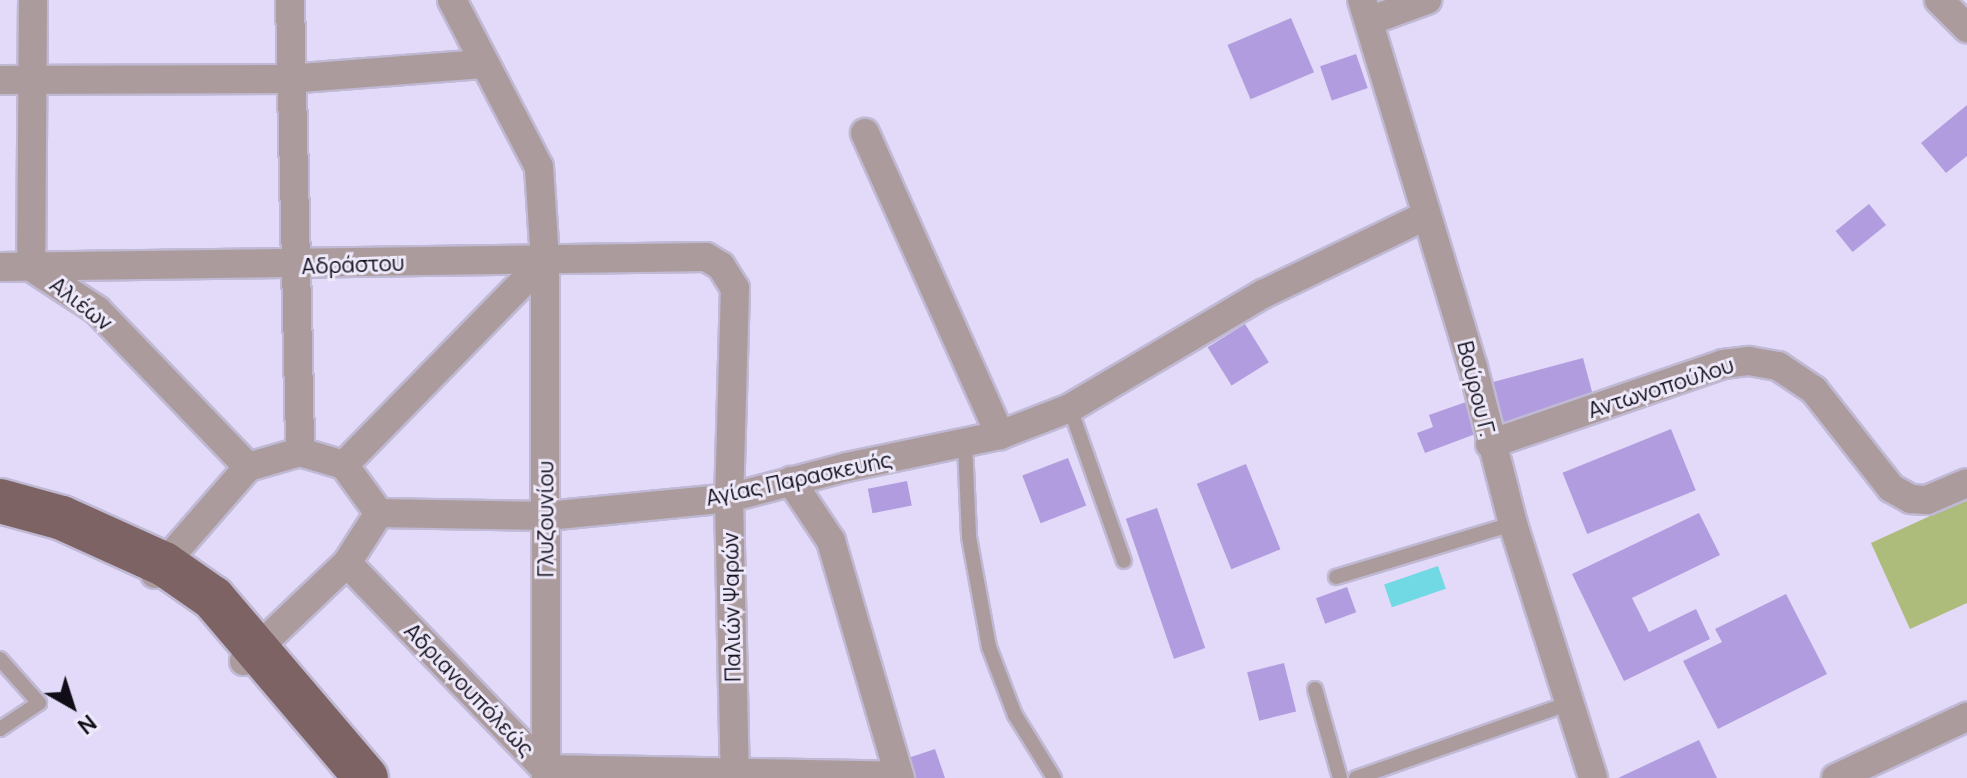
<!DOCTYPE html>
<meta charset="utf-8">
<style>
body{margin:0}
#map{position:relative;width:1967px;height:778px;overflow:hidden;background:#e2daf8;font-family:Manrope,sans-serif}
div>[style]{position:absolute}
.green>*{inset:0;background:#adbb7b}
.water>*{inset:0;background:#71d9e3;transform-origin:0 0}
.building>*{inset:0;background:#b19cdf;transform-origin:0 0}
.roads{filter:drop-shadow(2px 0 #c0b9d4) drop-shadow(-2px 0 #c0b9d4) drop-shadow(0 2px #c0b9d4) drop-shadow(0 -2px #c0b9d4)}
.service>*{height:14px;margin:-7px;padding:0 7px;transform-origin:7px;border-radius:7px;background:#ab9b9c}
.minor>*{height:28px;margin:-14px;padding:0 14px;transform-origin:14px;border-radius:14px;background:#ab9b9c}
.primary>*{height:44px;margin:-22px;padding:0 22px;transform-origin:22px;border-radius:22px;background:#7e6365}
span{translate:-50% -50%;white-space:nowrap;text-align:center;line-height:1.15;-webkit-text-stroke:6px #eee9fb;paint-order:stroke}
.street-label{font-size:22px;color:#100d17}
.north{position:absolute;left:32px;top:666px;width:80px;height:80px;-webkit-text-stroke:6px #eee9fb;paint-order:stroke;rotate:141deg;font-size:22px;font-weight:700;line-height:32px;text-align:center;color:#100d17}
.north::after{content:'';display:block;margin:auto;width:28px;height:36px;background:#100d17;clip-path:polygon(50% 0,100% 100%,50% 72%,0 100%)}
</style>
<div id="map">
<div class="green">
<div style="clip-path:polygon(1967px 499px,1967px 603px,1910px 629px,1871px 543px)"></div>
</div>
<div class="water">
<div style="left:1438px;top:566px;width:24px;height:57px;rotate:71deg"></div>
</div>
<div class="building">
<div style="left:1291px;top:18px;width:59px;height:69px;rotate:67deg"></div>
<div style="left:1356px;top:54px;width:36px;height:38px;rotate:71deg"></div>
<div style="clip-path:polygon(1967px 105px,1967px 156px,1946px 173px,1921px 143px)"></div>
<div style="left:1869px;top:204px;width:27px;height:43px;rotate:51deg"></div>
<div style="left:1245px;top:324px;width:45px;height:44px;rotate:58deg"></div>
<div style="left:1583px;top:358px;width:47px;height:99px;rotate:75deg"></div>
<div style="clip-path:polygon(1466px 402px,1478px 433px,1425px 453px,1417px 433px,1433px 427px,1429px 415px)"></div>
<div style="left:1671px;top:429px;width:66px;height:117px;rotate:68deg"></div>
<div style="left:1068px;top:458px;width:51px;height:49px;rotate:69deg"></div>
<div style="left:1246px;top:464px;width:92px;height:53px;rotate:68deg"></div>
<div style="left:907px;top:481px;width:25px;height:40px;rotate:79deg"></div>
<div style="left:1157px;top:508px;width:148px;height:33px;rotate:71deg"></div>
<div style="clip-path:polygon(1699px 513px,1720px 555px,1632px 598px,1649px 632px,1696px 609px,1710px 639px,1624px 681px,1572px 574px)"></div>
<div style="left:1347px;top:587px;width:27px;height:33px;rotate:70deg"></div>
<div style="clip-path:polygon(1786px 594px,1827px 674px,1718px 729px,1683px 661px,1722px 642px,1715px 629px)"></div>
<div style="left:1284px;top:663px;width:50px;height:38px;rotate:76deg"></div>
<div style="clip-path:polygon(1699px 740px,1717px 778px,1618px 778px)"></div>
<div style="clip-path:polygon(935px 749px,945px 778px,908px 778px,902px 760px)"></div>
</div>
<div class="roads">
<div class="service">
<div style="left:1070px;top:408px;width:162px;rotate:70.6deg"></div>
<div style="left:965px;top:444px;width:93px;rotate:87.5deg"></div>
<div style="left:969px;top:537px;width:112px;rotate:79.7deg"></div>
<div style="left:989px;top:647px;width:73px;rotate:69.1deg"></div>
<div style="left:1015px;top:715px;width:74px;rotate:58.2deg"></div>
<div style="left:1336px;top:577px;width:185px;rotate:-16.7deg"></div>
<div style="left:0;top:659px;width:59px;rotate:48.4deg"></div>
<div style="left:39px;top:703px;width:47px;rotate:146.3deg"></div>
<div style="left:1315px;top:689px;width:92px;rotate:74.3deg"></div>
<div style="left:1356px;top:778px;width:227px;rotate:-19.3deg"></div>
</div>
<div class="minor">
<div style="left:33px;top:0;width:267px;rotate:90.4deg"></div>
<div style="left:31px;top:267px;width:79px;rotate:33.1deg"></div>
<div style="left:97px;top:310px;width:218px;rotate:46.1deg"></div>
<div style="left:290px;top:0;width:452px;rotate:88.7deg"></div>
<div style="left:452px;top:0;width:188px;rotate:62.5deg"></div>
<div style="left:539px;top:167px;width:93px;rotate:86.3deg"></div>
<div style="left:545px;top:260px;width:518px;rotate:89.89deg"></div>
<div style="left:1362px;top:0;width:383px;rotate:73.2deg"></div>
<div style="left:1473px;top:367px;width:162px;rotate:75.7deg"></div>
<div style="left:1513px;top:524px;width:266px;rotate:72.5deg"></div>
<div style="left:1939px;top:0;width:40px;rotate:45deg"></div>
<div style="left:1369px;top:21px;width:62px;rotate:-19.9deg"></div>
<div style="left:0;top:80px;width:288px;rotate:-0.2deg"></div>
<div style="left:288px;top:79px;width:195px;rotate:-4.4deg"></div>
<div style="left:865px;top:133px;width:331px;rotate:65.9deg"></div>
<div style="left:0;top:267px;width:706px;rotate:-0.81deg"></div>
<div style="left:706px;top:257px;width:17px;rotate:31deg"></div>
<div style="left:721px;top:266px;width:26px;rotate:58deg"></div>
<div style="left:735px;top:288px;width:210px;rotate:91.6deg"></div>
<div style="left:729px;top:498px;width:280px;rotate:88.8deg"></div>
<div style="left:1490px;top:444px;width:246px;rotate:-18.9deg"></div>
<div style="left:1723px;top:364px;width:26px;rotate:-7deg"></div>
<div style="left:1749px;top:361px;width:29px;rotate:10deg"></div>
<div style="left:1778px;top:366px;width:43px;rotate:33.7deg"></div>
<div style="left:1814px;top:390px;width:125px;rotate:51.8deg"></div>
<div style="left:1891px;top:488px;width:23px;rotate:29deg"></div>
<div style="left:1911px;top:499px;width:16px;rotate:4deg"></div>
<div style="left:1927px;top:500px;width:43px;rotate:-23deg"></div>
<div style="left:344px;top:465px;width:287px;rotate:-45.6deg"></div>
<div style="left:791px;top:481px;width:72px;rotate:56.3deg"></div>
<div style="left:831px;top:541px;width:247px;rotate:73.8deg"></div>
<div style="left:347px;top:563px;width:286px;rotate:46.1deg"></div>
<div style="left:545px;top:769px;width:354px;rotate:1.1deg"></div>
<div style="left:155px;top:574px;width:142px;rotate:-49deg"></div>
<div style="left:248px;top:467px;width:54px;rotate:-16.1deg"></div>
<div style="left:300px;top:452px;width:46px;rotate:16.5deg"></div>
<div style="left:344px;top:465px;width:59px;rotate:53.9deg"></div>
<div style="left:379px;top:513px;width:168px;rotate:1deg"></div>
<div style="left:547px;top:516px;width:183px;rotate:-5.6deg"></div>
<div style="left:729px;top:498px;width:122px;rotate:-14.7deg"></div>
<div style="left:847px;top:467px;width:156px;rotate:-11.8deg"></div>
<div style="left:1000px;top:435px;width:75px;rotate:-21.1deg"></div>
<div style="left:1070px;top:408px;width:224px;rotate:-30.6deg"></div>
<div style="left:1263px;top:294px;width:180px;rotate:-25.7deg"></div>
<div style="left:244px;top:661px;width:142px;rotate:-43.6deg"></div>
<div style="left:347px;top:563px;width:59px;rotate:-57.4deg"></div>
<div style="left:1836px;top:778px;width:145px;rotate:-25deg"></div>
</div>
<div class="primary">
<div style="left:0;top:501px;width:64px;rotate:15.3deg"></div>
<div style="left:62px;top:518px;width:112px;rotate:24.3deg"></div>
<div style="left:164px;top:564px;width:60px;rotate:34.8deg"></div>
<div style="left:213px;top:598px;width:236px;rotate:49.6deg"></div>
</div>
</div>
<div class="street-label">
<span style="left:353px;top:265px;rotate:-2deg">Αδράστου</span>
<span style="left:81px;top:304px;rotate:38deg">Αλιέων</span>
<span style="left:1661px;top:388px;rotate:-18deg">Αντωνοπούλου</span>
<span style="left:1476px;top:389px;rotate:76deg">Βούρου Γ.</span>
<span style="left:799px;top:479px;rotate:-12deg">Αγίας Παρασκευής</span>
<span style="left:546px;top:519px;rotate:-90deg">Γλυζουνίου</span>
<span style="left:732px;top:607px;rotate:-91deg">Παλιών Ψαρών</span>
<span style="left:469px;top:690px;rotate:46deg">Αδριανουπόλεώς</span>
</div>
<div class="north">N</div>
</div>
